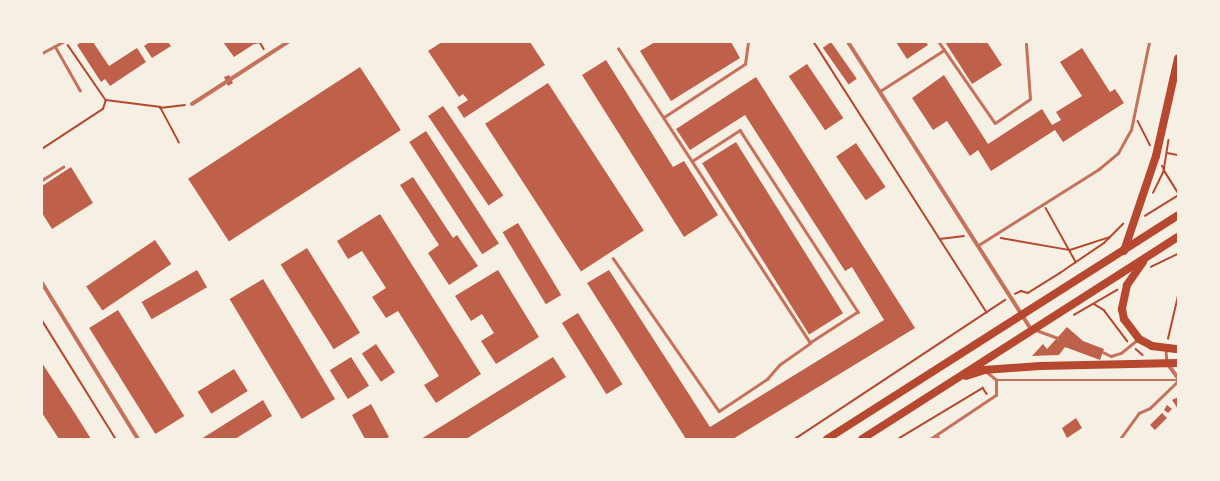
<!DOCTYPE html>
<style>
body{margin:0}
#map{position:relative;width:1220px;height:481px;overflow:hidden;background:#f6efe4;font-family:"Fira Sans Condensed",sans-serif}
div>[style]{position:absolute}
.building>*{inset:0;background:#bf614a;transform-origin:0 0}
.path>*{height:1.5px;margin:-0.75px;padding:0 0.75px;transform-origin:0.75px;border-radius:0.75px;background:#b5482f}
.service>*{height:2.5px;margin:-1.25px;padding:0 1.25px;transform-origin:1.25px;border-radius:1.25px;background:#c5725c}
.minor>*{height:4px;margin:-2px;padding:0 2px;transform-origin:2px;border-radius:2px;background:#c5725c}
.primary>*{height:8px;margin:-4px;padding:0 4px;transform-origin:4px;border-radius:4px;background:#b5482f}
span{translate:-50% -50%;white-space:nowrap;text-align:center;line-height:1.15;-webkit-text-stroke:3px #f6efe4;paint-order:stroke}
.frame{position:absolute;inset:0;border:43px solid #f6efe4;pointer-events:none}
</style>
<div id="map">
<div class="building">
<div style="clip-path:polygon(81px 42px,93px 42px,109px 66px,137px 48px,146px 62px,110px 86px,105px 79px,101px 82px,77px 45px)"></div>
<div style="clip-path:polygon(150px 42px,168px 42px,171px 46px,152px 58px,144px 46px)"></div>
<div style="clip-path:polygon(223px 42px,257px 42px,234px 57px)"></div>
<div style="clip-path:polygon(442px 42px,530px 42px,545px 65px,464px 118px,457px 107px,468px 100px,463px 94px,459px 97px,428px 51px)"></div>
<div style="clip-path:polygon(655px 42px,731px 42px,740px 58px,671px 101px,640px 51px)"></div>
<div style="left:831px;top:42px;width:45px;height:10px;rotate:55deg"></div>
<div style="clip-path:polygon(896px 42px,926px 42px,928px 45px,907px 59px)"></div>
<div style="clip-path:polygon(945px 42px,987px 42px,1002px 65px,972px 84px)"></div>
<div style="clip-path:polygon(1082px 48px,1110px 92px,1115px 89px,1124px 103px,1063px 142px,1055px 130px,991px 171px,978px 150px,970px 156px,947px 121px,933px 130px,912px 98px,944px 75px,988px 144px,1042px 109px,1052px 125px,1061px 120px,1056px 112px,1082px 96px,1060px 62px)"></div>
<div style="clip-path:polygon(606px 60px,673px 167px,684px 161px,718px 215px,684px 237px,582px 75px)"></div>
<div style="left:807px;top:64px;width:65px;height:22px;rotate:56deg"></div>
<div style="left:360px;top:67px;width:75px;height:205px;rotate:57deg"></div>
<div style="clip-path:polygon(229px 75px,233px 83px,228px 86px,224px 77px)"></div>
<div style="clip-path:polygon(756px 77px,915px 328px,733px 439px,686px 439px,587px 283px,609px 270px,710px 427px,884px 320px,852px 267px,845px 271px,745px 115px,690px 150px,676px 129px)"></div>
<div style="left:548px;top:83px;width:176px;height:75px;rotate:57deg"></div>
<div style="left:443px;top:106px;width:108px;height:18px;rotate:56deg"></div>
<div style="left:426px;top:131px;width:134px;height:20px;rotate:57deg"></div>
<div style="left:736px;top:142px;width:202px;height:40px;rotate:58deg"></div>
<div style="left:856px;top:143px;width:53px;height:24px;rotate:56deg"></div>
<div style="clip-path:polygon(71px 167px,93px 203px,52px 229px,42px 213px,42px 186px)"></div>
<div style="clip-path:polygon(413px 177px,453px 238px,457px 235px,478px 266px,449px 285px,428px 253px,439px 245px,400px 185px)"></div>
<div style="clip-path:polygon(380px 214px,481px 374px,436px 403px,424px 385px,439px 376px,398px 311px,386px 318px,372px 297px,386px 288px,362px 251px,348px 259px,337px 241px)"></div>
<div style="left:518px;top:223px;width:84px;height:18px;rotate:59deg"></div>
<div style="left:155px;top:240px;width:29px;height:83px;rotate:56deg"></div>
<div style="left:307px;top:248px;width:100px;height:31px;rotate:58deg"></div>
<div style="left:197px;top:270px;width:20px;height:64px;rotate:60deg"></div>
<div style="clip-path:polygon(498px 270px,539px 337px,496px 364px,481px 341px,494px 333px,482px 314px,471px 321px,455px 296px)"></div>
<div style="left:263px;top:279px;width:140px;height:39px;rotate:59deg"></div>
<div style="left:118px;top:310px;width:125px;height:34px;rotate:58deg"></div>
<div style="left:578px;top:313px;width:84px;height:19px;rotate:58deg"></div>
<div style="clip-path:polygon(1067px 327px,1083px 341px,1104px 349px,1100px 360px,1065px 347px,1059px 355px,1032px 356px,1043px 344px,1047px 349px)"></div>
<div style="left:376px;top:344px;width:34px;height:17px;rotate:56deg"></div>
<div style="left:351px;top:357px;width:34px;height:25px;rotate:58deg"></div>
<div style="clip-path:polygon(553px 357px,566px 377px,466px 439px,421px 439px)"></div>
<div style="clip-path:polygon(42px 363px,76px 415px,91px 439px,59px 439px,42px 413px)"></div>
<div style="left:234px;top:369px;width:26px;height:43px;rotate:58deg"></div>
<div style="clip-path:polygon(1178px 397px,1178px 409px,1172px 400px)"></div>
<div style="clip-path:polygon(263px 400px,272px 416px,235px 439px,201px 439px)"></div>
<div style="clip-path:polygon(371px 404px,389px 437px,385px 439px,365px 439px,352px 415px)"></div>
<div style="clip-path:polygon(1167px 405px,1172px 409px,1168px 413px,1164px 410px)"></div>
<div style="left:1162px;top:413px;width:7px;height:17px;rotate:45deg"></div>
<div style="clip-path:polygon(1076px 418px,1082px 428px,1067px 438px,1062px 428px)"></div>
</div>
<div class="path">
<div style="left:814px;top:42px;width:321px;rotate:57.4deg"></div>
<div style="left:255px;top:43px;width:5px;rotate:-11deg"></div>
<div style="left:260px;top:42px;width:8px;rotate:60deg"></div>
<div style="left:68px;top:45px;width:67px;rotate:55.4deg"></div>
<div style="left:1138px;top:121px;width:27px;rotate:63deg"></div>
<div style="left:1169px;top:140px;width:30px;rotate:99deg"></div>
<div style="left:1164px;top:170px;width:26px;rotate:58deg"></div>
<div style="left:179px;top:143px;width:40px;rotate:-118deg"></div>
<div style="left:160px;top:108px;width:25px;rotate:-7deg"></div>
<div style="left:42px;top:149px;width:73px;rotate:-33.3deg"></div>
<div style="left:103px;top:109px;width:9px;rotate:-72deg"></div>
<div style="left:106px;top:100px;width:55px;rotate:7.3deg"></div>
<div style="left:1167px;top:153px;width:11px;rotate:10deg"></div>
<div style="left:1153px;top:193px;width:25px;rotate:-64deg"></div>
<div style="left:1164px;top:170px;width:4px;rotate:-117deg"></div>
<div style="left:1046px;top:208px;width:62px;rotate:60.9deg"></div>
<div style="left:1145px;top:216px;width:39px;rotate:-32deg"></div>
<div style="left:1001px;top:238px;width:70px;rotate:9.9deg"></div>
<div style="left:1070px;top:250px;width:42px;rotate:-18deg"></div>
<div style="left:940px;top:239px;width:24px;rotate:-7deg"></div>
<div style="left:1151px;top:267px;width:30px;rotate:-26deg"></div>
<div style="left:1015px;top:294px;width:7px;rotate:-27deg"></div>
<div style="left:1021px;top:291px;width:7px;rotate:16deg"></div>
<div style="left:1028px;top:293px;width:38px;rotate:-32deg"></div>
<div style="left:1060px;top:273px;width:53px;rotate:-34.3deg"></div>
<div style="left:1104px;top:243px;width:27px;rotate:-45deg"></div>
<div style="left:1094px;top:304px;width:12px;rotate:31deg"></div>
<div style="left:1104px;top:310px;width:39px;rotate:53deg"></div>
<div style="left:1074px;top:315px;width:50px;rotate:-30.2deg"></div>
<div style="left:42px;top:320px;width:140px;rotate:58.1deg"></div>
<div style="left:1168px;top:339px;width:44px;rotate:-76.9deg"></div>
<div style="left:1136px;top:349px;width:9px;rotate:41deg"></div>
<div style="left:795px;top:439px;width:252px;rotate:-33.5deg"></div>
<div style="left:898px;top:439px;width:99px;rotate:-31deg"></div>
<div style="left:983px;top:388px;width:7px;rotate:56deg"></div>
</div>
<div class="service">
<div style="left:939px;top:42px;width:98px;rotate:55.3deg"></div>
<div style="left:995px;top:123px;width:42px;rotate:-34.4deg"></div>
<div style="left:1030px;top:99px;width:55px;rotate:-94.2deg"></div>
<div style="left:1025px;top:42px;width:4px"></div>
<div style="left:55px;top:46px;width:51px;rotate:60.4deg"></div>
<div style="left:42px;top:53px;width:24px;rotate:-28deg"></div>
<div style="left:880px;top:91px;width:76px;rotate:-32.6deg"></div>
<div style="left:664px;top:117px;width:97px;rotate:-33.2deg"></div>
<div style="left:745px;top:64px;width:22px;rotate:-82deg"></div>
<div style="left:692px;top:161px;width:57px;rotate:-32.9deg"></div>
<div style="left:740px;top:130px;width:217px;rotate:57deg"></div>
<div style="left:858px;top:312px;width:57px;rotate:147.1deg"></div>
<div style="left:42px;top:180px;width:25px;rotate:-32deg"></div>
<div style="left:980px;top:244px;width:141px;rotate:-32.2deg"></div>
<div style="left:1099px;top:169px;width:25px;rotate:-40deg"></div>
<div style="left:1118px;top:153px;width:26px;rotate:-61deg"></div>
<div style="left:1131px;top:130px;width:90px;rotate:-78.4deg"></div>
<div style="left:613px;top:258px;width:186px;rotate:55.3deg"></div>
<div style="left:719px;top:411px;width:58px;rotate:-33.7deg"></div>
<div style="left:767px;top:379px;width:18px;rotate:-49deg"></div>
<div style="left:779px;top:365px;width:38px;rotate:-35deg"></div>
<div style="left:810px;top:343px;width:351px;rotate:-123.1deg"></div>
<div style="left:1036px;top:330px;width:23px;rotate:20deg"></div>
<div style="left:1166px;top:350px;width:13px;rotate:86deg"></div>
<div style="left:1103px;top:352px;width:9px;rotate:27deg"></div>
<div style="left:1111px;top:356px;width:10px;rotate:-17deg"></div>
<div style="left:1121px;top:353px;width:22px;rotate:-39deg"></div>
<div style="left:996px;top:380px;width:182px"></div>
<div style="left:937px;top:435px;width:4px;rotate:63deg"></div>
<div style="left:930px;top:439px;width:79px;rotate:-33.7deg"></div>
<div style="left:996px;top:395px;width:15px;rotate:-90deg"></div>
<div style="left:996px;top:380px;width:13px;rotate:-141deg"></div>
<div style="left:1120px;top:439px;width:32px;rotate:-54deg"></div>
<div style="left:1139px;top:413px;width:12px;rotate:-24deg"></div>
<div style="left:1150px;top:408px;width:39px;rotate:-44deg"></div>
</div>
<div class="minor">
<div style="left:848px;top:42px;width:340px;rotate:57.5deg"></div>
<div style="left:192px;top:104px;width:114px;rotate:-32.9deg"></div>
<div style="left:42px;top:283px;width:183px;rotate:58.4deg"></div>
<div style="left:1167px;top:363px;width:19px;rotate:54deg"></div>
</div>
<div class="primary">
<div style="left:1124px;top:251px;width:100px;rotate:-71.4deg"></div>
<div style="left:1156px;top:156px;width:100px;rotate:-77.3deg"></div>
<div style="left:1143px;top:262px;width:28px;rotate:125deg"></div>
<div style="left:1127px;top:285px;width:25px;rotate:102deg"></div>
<div style="left:1122px;top:309px;width:10px;rotate:79deg"></div>
<div style="left:1124px;top:319px;width:25px;rotate:53deg"></div>
<div style="left:1139px;top:339px;width:15px;rotate:28deg"></div>
<div style="left:1152px;top:346px;width:26px;rotate:7deg"></div>
<div style="left:966px;top:376px;width:19px;rotate:-18deg"></div>
<div style="left:984px;top:370px;width:56px;rotate:-4.1deg"></div>
<div style="left:1040px;top:366px;width:138px;rotate:-1.2deg"></div>
<div style="left:827px;top:439px;width:416px;rotate:-32.5deg"></div>
<div style="left:862px;top:439px;width:375px;rotate:-32.6deg"></div>
</div>
<div class="frame"></div>
</div>
